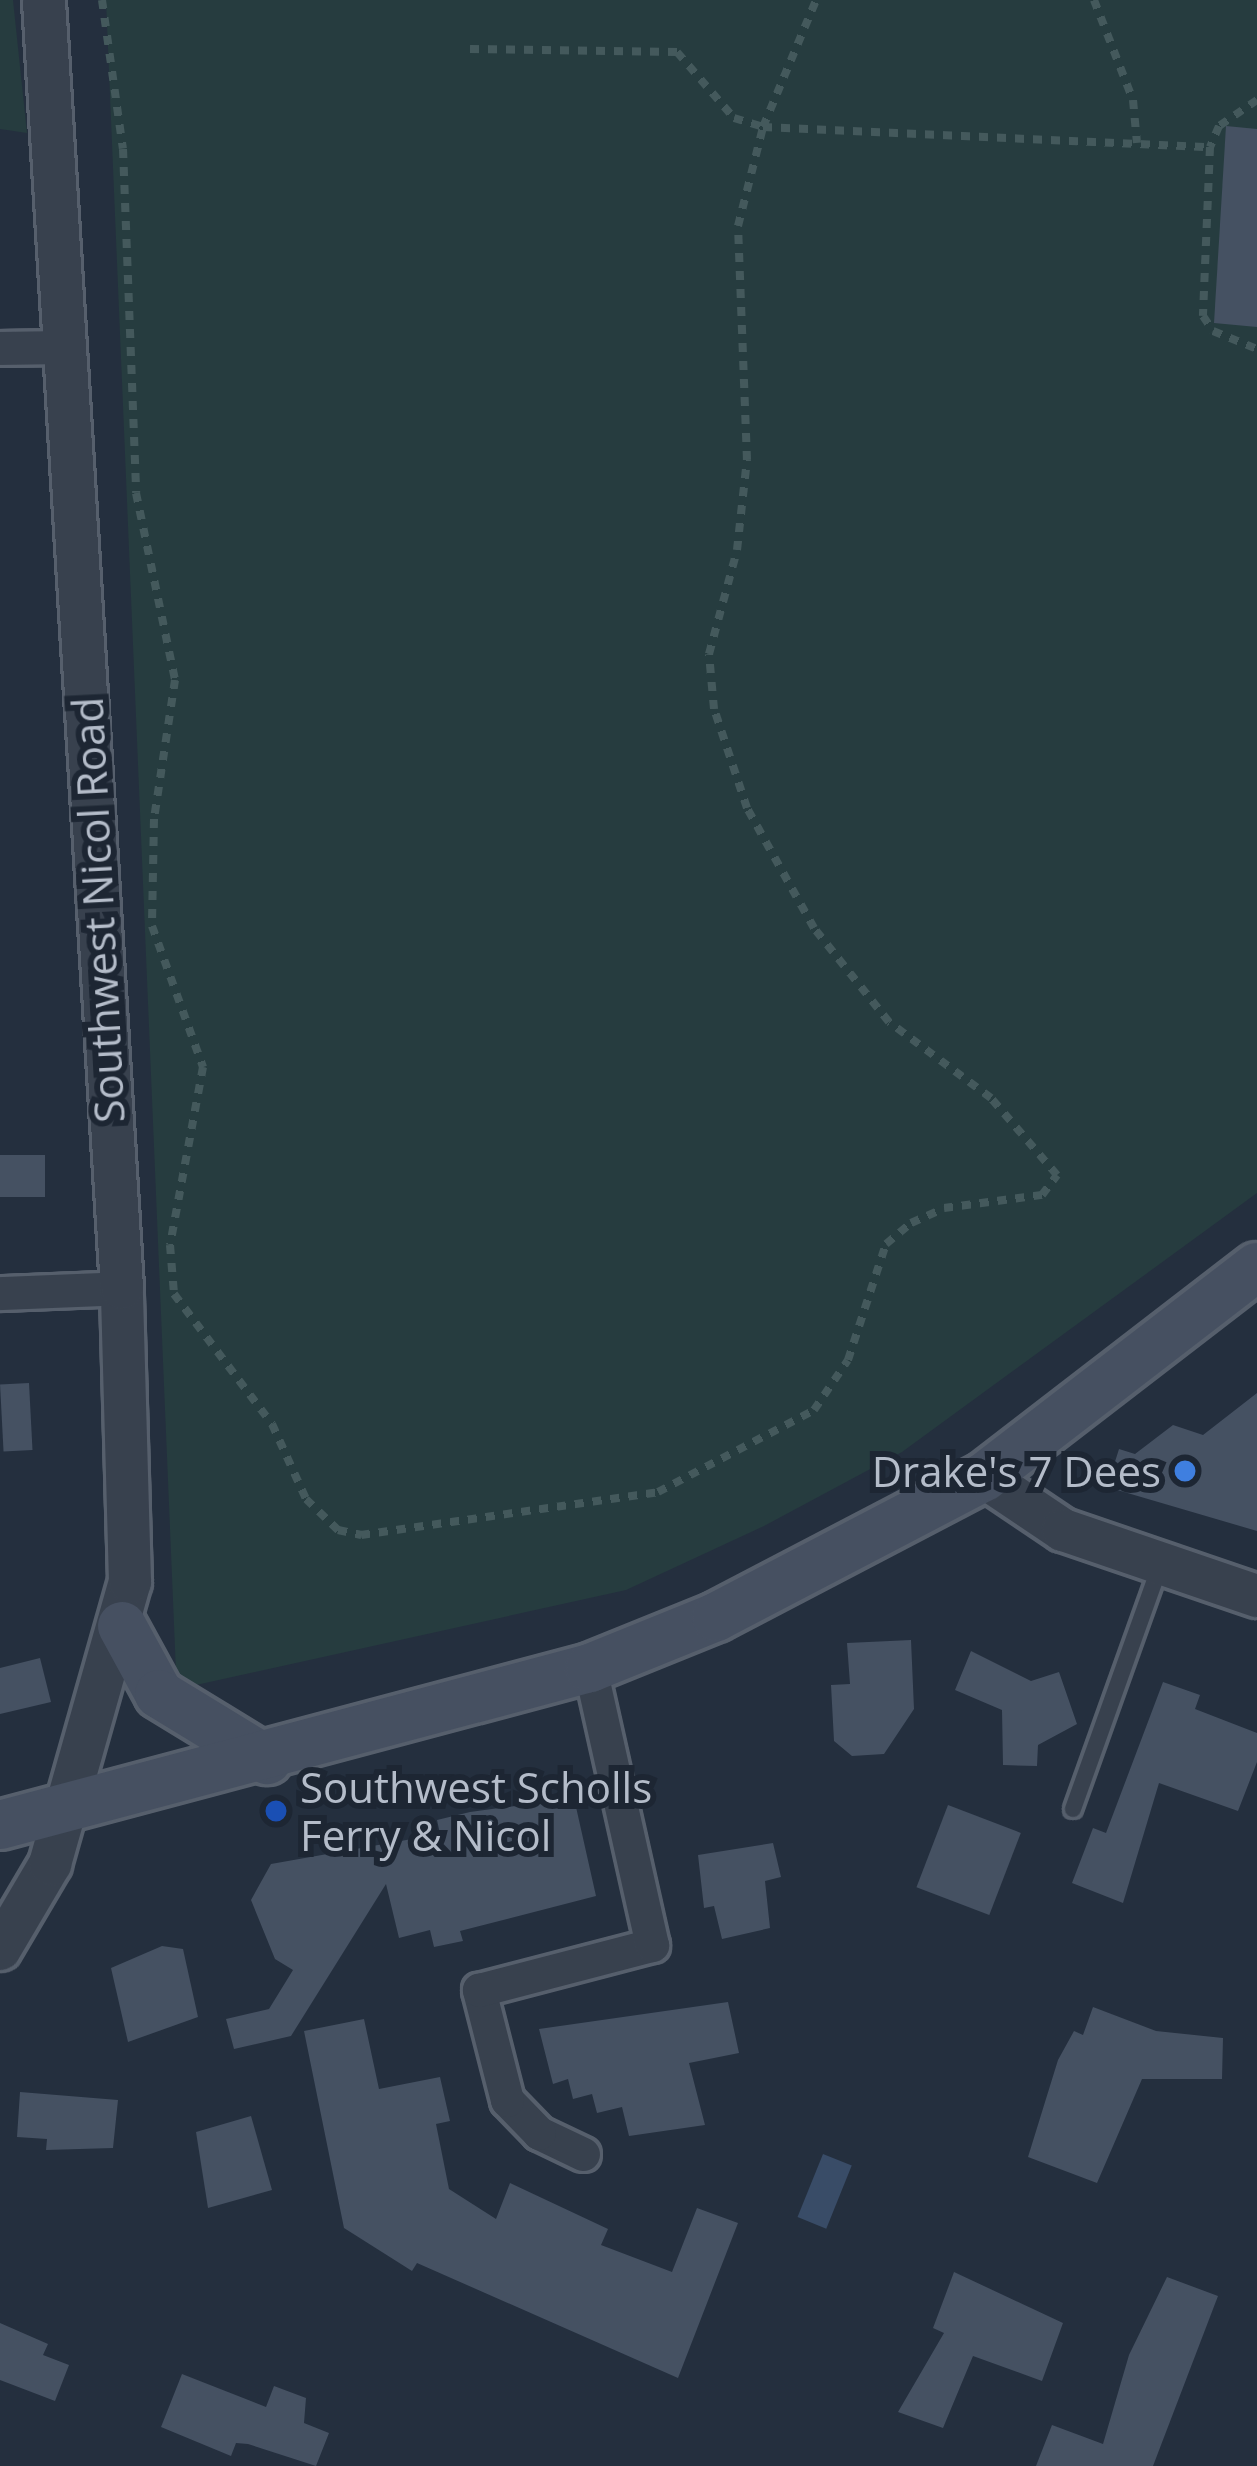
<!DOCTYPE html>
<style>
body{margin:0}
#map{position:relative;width:1257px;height:2466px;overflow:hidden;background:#242f3e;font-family:"Open Sans",sans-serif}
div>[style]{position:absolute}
.green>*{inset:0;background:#263c3f}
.water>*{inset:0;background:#394c67;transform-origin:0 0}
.building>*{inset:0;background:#455162;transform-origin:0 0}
.path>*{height:8px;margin-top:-4px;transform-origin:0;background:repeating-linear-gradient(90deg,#44595c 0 9px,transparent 0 18px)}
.roads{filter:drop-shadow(3px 0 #565f6c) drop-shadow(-3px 0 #565f6c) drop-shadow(0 3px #565f6c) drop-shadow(0 -3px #565f6c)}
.service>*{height:16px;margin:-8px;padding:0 8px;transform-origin:8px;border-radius:8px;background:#38414e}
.minor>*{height:33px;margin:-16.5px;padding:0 16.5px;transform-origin:16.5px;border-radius:16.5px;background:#38414e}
.tertiary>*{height:42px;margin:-21px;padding:0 21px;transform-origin:21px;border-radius:21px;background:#38414e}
.secondary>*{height:48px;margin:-24px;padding:0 24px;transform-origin:24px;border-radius:24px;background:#465061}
.dots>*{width:33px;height:33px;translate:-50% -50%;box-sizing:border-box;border:6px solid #1d2633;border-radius:50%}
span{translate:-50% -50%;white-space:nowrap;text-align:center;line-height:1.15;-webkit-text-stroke:12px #1d2633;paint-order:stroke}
.street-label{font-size:42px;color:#b4bcc9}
.poi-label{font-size:42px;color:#b4bcc9}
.right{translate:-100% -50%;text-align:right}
.left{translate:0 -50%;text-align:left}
</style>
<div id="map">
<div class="green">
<div style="clip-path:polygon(0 0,13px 0,27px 133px,0 129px)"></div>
<div style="clip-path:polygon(106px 0,1257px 0,1257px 1193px,902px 1452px,764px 1526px,626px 1590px,196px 1685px,176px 1672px)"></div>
</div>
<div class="water">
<div style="left:823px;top:2154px;width:31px;height:68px;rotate:22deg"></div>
</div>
<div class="building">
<div style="clip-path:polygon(1226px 126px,1257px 129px,1257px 327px,1214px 323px)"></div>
<div style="left:0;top:1155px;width:45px;height:42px"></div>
<div style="left:29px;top:1383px;width:67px;height:29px;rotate:87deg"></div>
<div style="clip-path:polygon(1257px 1393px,1257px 1531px,1107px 1487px,1119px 1449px,1135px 1454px,1173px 1425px,1203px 1435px)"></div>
<div style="clip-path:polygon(911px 1640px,914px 1709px,884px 1754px,852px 1756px,834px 1741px,831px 1685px,850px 1684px,847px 1643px)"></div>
<div style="clip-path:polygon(971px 1651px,1031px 1681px,1059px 1672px,1077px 1724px,1038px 1745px,1037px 1766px,1003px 1765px,1002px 1710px,955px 1690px)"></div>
<div style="clip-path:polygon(40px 1658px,51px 1702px,0 1714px,0 1668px)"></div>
<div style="clip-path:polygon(1163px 1682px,1200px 1695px,1195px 1709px,1257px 1733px,1257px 1762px,1238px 1811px,1159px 1783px,1123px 1903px,1072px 1883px,1093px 1828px,1106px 1833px)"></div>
<div style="clip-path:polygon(574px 1798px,596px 1896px,460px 1931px,463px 1941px,434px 1947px,430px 1930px,399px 1938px,386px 1884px,291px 2036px,234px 2049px,226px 2019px,269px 2009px,293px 1970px,275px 1959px,251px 1900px,271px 1864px,440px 1834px,437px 1820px,470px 1812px)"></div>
<div style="left:948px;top:1805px;width:78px;height:88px;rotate:21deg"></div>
<div style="clip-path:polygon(773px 1843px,781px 1877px,765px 1881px,770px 1928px,722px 1939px,714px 1906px,704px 1908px,698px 1855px)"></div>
<div style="clip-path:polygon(162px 1946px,183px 1949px,198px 2017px,128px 2042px,111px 1968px)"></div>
<div style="clip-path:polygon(728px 2002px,739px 2053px,689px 2063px,705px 2125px,629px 2136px,622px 2107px,597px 2113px,592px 2094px,573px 2099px,568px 2079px,553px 2084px,539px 2029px)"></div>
<div style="clip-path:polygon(1093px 2007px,1156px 2031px,1223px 2038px,1222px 2079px,1142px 2079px,1097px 2183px,1028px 2157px,1058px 2060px,1074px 2031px,1083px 2035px)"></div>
<div style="clip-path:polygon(364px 2019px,379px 2089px,440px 2077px,450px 2121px,436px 2124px,449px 2189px,496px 2219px,510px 2183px,608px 2229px,601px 2245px,672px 2272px,697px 2208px,738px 2223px,678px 2378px,417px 2263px,412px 2271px,344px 2228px,304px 2031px)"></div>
<div style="clip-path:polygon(20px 2092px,118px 2100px,113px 2148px,46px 2150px,47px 2139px,17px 2137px)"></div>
<div style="clip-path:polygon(251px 2116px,272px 2190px,208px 2208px,196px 2132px)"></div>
<div style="clip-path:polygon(954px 2272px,1063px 2323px,1042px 2381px,973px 2356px,943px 2428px,898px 2412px,944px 2333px,933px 2328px)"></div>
<div style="clip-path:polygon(1167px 2277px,1218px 2296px,1153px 2466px,1036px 2466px,1052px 2425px,1103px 2444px,1129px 2355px)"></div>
<div style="clip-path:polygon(0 2323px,48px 2344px,43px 2355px,69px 2365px,55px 2401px,0 2380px)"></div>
<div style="clip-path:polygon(182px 2374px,266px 2407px,274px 2386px,306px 2398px,304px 2423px,329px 2433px,316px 2466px,248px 2444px,236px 2443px,231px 2456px,161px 2427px)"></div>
</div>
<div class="path">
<div style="left:102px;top:0;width:150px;rotate:82deg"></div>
<div style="left:123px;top:149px;width:344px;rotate:87.8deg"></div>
<div style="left:136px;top:493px;width:191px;rotate:78.2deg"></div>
<div style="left:175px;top:680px;width:141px;rotate:98.6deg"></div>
<div style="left:154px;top:819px;width:107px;rotate:91.1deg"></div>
<div style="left:152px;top:926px;width:150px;rotate:70.1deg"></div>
<div style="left:203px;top:1067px;width:181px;rotate:100.5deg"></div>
<div style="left:170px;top:1245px;width:49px;rotate:85.3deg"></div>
<div style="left:174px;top:1294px;width:163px;rotate:53deg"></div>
<div style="left:272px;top:1424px;width:82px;rotate:65.6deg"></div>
<div style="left:306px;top:1499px;width:45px;rotate:44.1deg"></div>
<div style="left:338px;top:1530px;width:24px;rotate:12deg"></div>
<div style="left:361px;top:1535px;width:300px;rotate:-8.2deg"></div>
<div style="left:658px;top:1492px;width:176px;rotate:-27.7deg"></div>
<div style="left:814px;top:1410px;width:60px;rotate:-55.8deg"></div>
<div style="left:848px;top:1360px;width:122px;rotate:-71.9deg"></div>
<div style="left:886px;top:1244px;width:33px;rotate:-40deg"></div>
<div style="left:911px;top:1223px;width:36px;rotate:-24deg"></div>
<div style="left:944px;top:1208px;width:99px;rotate:-7.6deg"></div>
<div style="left:1042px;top:1195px;width:25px;rotate:-53deg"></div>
<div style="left:1057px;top:1175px;width:101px;rotate:-130.6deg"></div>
<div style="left:991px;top:1098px;width:127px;rotate:-143.3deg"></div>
<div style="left:889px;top:1022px;width:120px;rotate:-128.6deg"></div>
<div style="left:814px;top:928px;width:137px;rotate:-119.2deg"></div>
<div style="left:747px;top:808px;width:104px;rotate:-108.4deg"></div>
<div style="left:714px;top:709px;width:55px;rotate:-95.2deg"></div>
<div style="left:709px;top:654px;width:108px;rotate:-74.9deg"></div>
<div style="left:737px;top:550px;width:91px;rotate:-83.7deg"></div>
<div style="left:747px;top:460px;width:234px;rotate:-92.2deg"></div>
<div style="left:738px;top:226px;width:102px;rotate:-75.8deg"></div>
<div style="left:763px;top:127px;width:138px;rotate:-67.3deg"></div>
<div style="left:1094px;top:0;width:107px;rotate:68.7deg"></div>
<div style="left:1133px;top:100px;width:43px;rotate:84.7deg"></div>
<div style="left:470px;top:49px;width:207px;rotate:0.8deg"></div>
<div style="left:677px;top:52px;width:87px;rotate:49.2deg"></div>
<div style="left:734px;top:118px;width:30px;rotate:17deg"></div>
<div style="left:763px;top:127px;width:447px;rotate:2.6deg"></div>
<div style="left:1257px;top:100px;width:46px;rotate:145.6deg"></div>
<div style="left:1219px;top:126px;width:23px;rotate:113deg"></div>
<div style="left:1210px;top:147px;width:169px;rotate:92.4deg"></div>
<div style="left:1203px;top:316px;width:18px;rotate:56deg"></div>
<div style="left:1213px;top:331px;width:48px;rotate:22.2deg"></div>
</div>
<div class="roads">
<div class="service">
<div style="left:1073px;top:1809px;width:258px;rotate:-70.3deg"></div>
</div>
<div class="minor">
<div style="left:0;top:348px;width:65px;rotate:-0.9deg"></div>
<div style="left:0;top:1293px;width:122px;rotate:-2.3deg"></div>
<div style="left:583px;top:2154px;width:49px;rotate:-154.5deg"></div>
<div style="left:539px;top:2133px;width:46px;rotate:-134.1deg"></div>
<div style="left:507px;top:2100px;width:114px;rotate:-104.3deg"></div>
<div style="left:479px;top:1990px;width:179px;rotate:-14.6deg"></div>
<div style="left:652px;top:1945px;width:284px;rotate:-102.6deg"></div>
</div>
<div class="tertiary">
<div style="left:984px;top:1477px;width:95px;rotate:33.9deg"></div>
<div style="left:1063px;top:1530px;width:205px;rotate:18.8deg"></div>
<div style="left:0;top:1949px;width:99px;rotate:-59.5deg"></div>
<div style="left:50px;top:1864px;width:293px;rotate:-74.2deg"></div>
<div style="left:130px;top:1582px;width:294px;rotate:-91.6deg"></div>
<div style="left:122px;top:1288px;width:1290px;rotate:-93.47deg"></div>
</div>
<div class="secondary">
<div style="left:122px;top:1626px;width:77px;rotate:61.4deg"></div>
<div style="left:159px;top:1694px;width:127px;rotate:31.4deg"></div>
<div style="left:0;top:1825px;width:611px;rotate:-14.9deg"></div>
<div style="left:590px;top:1668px;width:136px;rotate:-22deg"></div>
<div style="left:716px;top:1617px;width:302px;rotate:-27.6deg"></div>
<div style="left:984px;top:1477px;width:344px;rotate:-37.6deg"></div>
</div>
</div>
<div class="dots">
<div style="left:1185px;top:1471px;background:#3f7fe0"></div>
<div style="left:276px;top:1811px;background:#1a4fb4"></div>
</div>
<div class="street-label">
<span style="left:98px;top:910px;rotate:-93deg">Southwest Nicol Road</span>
</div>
<div class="poi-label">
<span class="right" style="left:1161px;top:1471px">Drake's 7 Dees</span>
<span class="left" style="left:300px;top:1811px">Southwest Scholls<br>Ferry &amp; Nicol</span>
</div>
</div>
